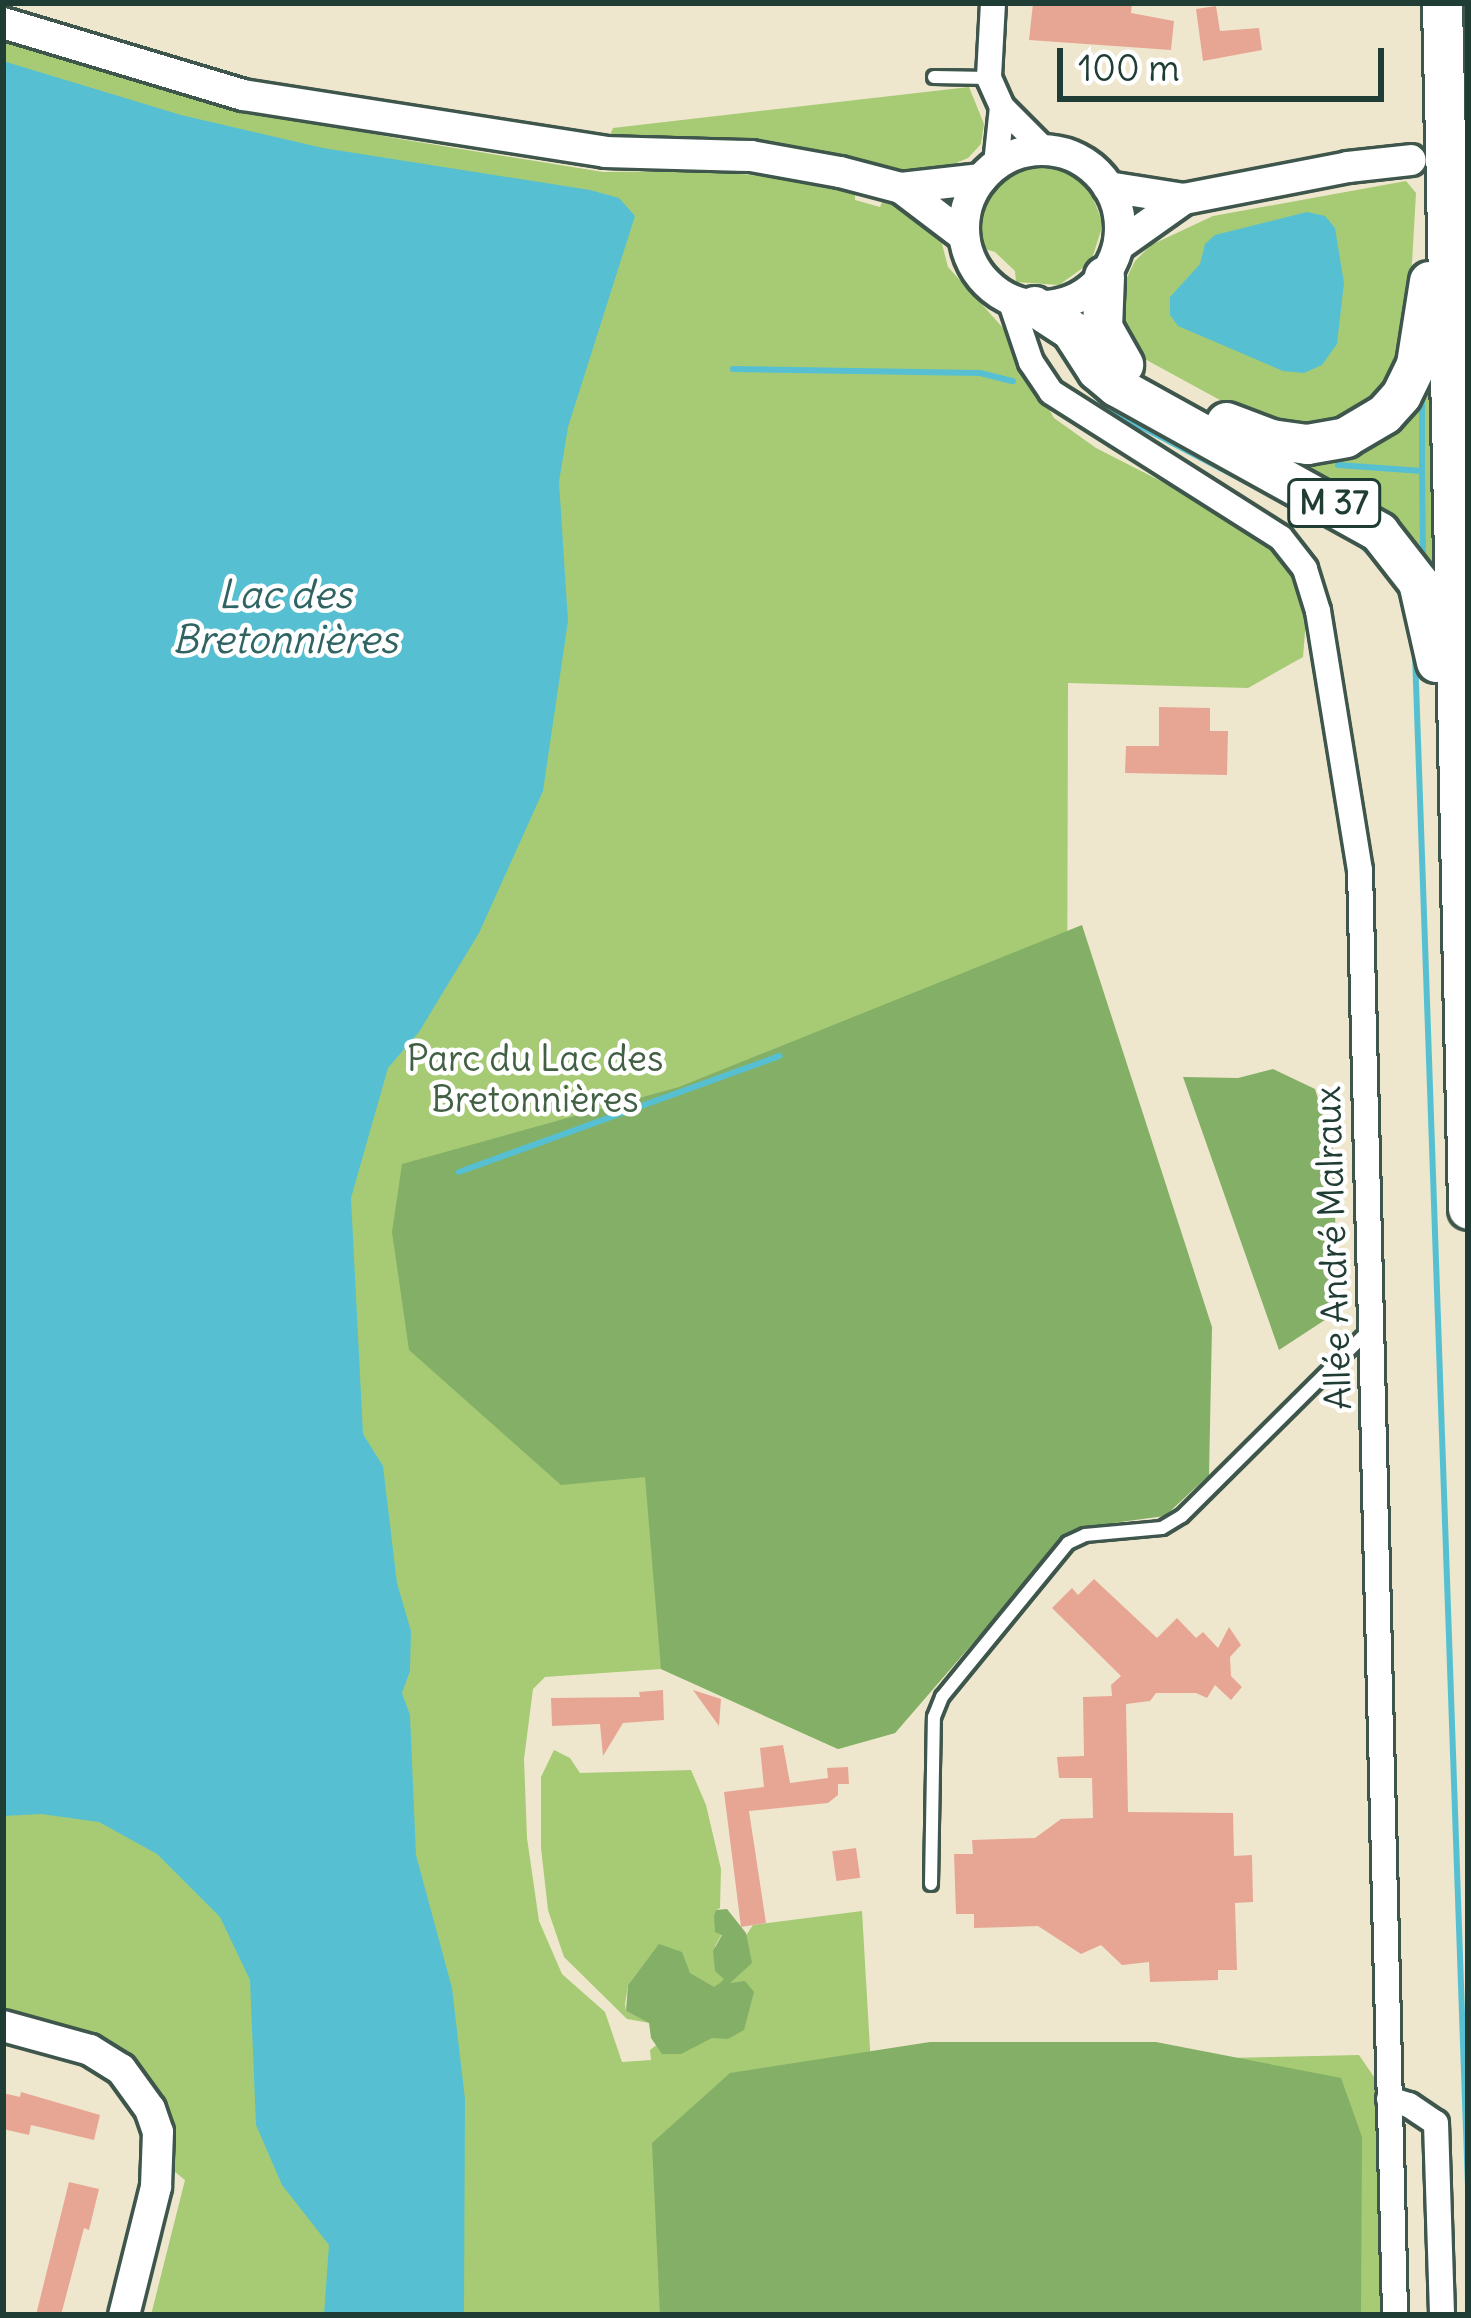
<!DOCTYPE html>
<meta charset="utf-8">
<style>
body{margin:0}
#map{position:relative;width:1471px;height:2318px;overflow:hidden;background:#eee7cd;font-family:Delius,sans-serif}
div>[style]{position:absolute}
.green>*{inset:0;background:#a6cb74}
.forest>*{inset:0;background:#84af66}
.water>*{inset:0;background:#56c0d2}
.stream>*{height:6px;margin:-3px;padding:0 3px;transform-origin:3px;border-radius:3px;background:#56c0d2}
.building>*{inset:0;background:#e7a694;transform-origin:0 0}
.roads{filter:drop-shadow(3px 0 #3e564b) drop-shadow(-3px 0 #3e564b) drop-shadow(0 3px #3e564b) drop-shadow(0 -3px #3e564b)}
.service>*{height:12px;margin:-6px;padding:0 6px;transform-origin:6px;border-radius:6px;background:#fff}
.minor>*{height:24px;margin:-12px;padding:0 12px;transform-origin:12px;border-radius:12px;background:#fff}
.tertiary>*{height:30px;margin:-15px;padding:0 15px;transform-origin:15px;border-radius:15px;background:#fff}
.tertiary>.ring{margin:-15px;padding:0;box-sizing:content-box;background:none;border:30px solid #fff;border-radius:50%}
.trunk>*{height:39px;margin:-19.5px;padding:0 19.5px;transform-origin:19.5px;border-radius:19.5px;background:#fff}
span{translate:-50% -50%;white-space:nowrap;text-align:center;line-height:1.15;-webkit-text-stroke:9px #fff;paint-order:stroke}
.shield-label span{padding:3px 9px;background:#fff;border:3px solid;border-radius:9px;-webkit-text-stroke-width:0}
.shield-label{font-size:33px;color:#1f3d34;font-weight:700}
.park-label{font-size:36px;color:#416044}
.street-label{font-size:36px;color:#1f3d34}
.water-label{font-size:39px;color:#306463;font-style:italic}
.frame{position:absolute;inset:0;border:6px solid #1f3d34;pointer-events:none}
.scale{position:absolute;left:1057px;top:48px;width:327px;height:54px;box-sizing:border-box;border:6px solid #1f3d34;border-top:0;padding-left:15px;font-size:36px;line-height:42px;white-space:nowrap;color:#1f3d34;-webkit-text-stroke:9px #fff;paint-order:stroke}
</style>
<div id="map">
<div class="green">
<div style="clip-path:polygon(3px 39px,241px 109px,400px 139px,603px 172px,718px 171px,773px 178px,855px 192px,855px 200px,880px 207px,883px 200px,915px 215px,941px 240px,948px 267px,1004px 329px,1054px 418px,1096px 448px,1241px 522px,1298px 578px,1307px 607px,1303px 657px,1248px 688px,1068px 683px,1066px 1468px,1120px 1522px,1078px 1529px,1061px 1541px,895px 1733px,838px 1749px,661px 1669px,545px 1677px,533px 1689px,524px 1759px,527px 1838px,539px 1921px,562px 1974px,605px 2012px,622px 2062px,651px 2060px,650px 2050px,685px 2023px,708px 1984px,651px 1955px,628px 1985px,625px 2004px,626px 2011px,650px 2023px,627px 2019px,564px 1957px,548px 1910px,541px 1848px,541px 1777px,554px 1750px,570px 1758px,580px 1773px,691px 1770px,706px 1805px,721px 1869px,720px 1908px,716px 1910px,722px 1934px,715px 1946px,720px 1974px,753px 1925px,862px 1911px,871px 2066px,1359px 2055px,1389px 2099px,1395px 2315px,151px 2315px,185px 2180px,170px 2168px,106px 2048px,110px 2040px,3px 2008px)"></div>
<div style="clip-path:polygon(969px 87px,984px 124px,981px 144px,968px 158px,942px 169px,907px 171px,759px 143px,608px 140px,613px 128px)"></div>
<div style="clip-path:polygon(1034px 165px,1073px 173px,1089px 187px,1103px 224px,1091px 262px,1059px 285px,1016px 282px,1015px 271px,995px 252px,982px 248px,980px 217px,986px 198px,998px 181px)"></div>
<div style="clip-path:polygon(1406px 181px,1416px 193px,1407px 350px,1380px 396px,1326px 427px,1264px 424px,1130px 351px,1115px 302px,1135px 261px,1151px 245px,1213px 216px)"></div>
<div style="clip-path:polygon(1430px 361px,1437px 579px,1295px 464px)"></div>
</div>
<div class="forest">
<div style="clip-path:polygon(1082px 925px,1212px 1327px,1209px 1475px,1165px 1516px,1090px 1526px,1061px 1541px,895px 1733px,838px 1749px,661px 1669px,645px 1477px,561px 1485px,409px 1350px,392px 1232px,402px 1164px,679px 1087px)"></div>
<div style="clip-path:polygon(1273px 1069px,1315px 1089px,1336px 1158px,1334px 1314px,1279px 1350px,1183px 1077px,1238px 1078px)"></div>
<div style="clip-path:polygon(727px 1909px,746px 1933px,752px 1963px,730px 1983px,745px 1981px,754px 1992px,744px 2030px,728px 2039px,712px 2038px,681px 2054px,662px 2054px,651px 2038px,649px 2023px,626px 2011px,628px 1985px,659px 1944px,682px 1952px,690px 1973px,714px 1987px,720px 1983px,724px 1979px,715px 1971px,713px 1951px,722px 1935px,715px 1932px,714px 1916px,716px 1910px)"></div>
<div style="clip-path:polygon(930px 2042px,1156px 2042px,1341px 2078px,1362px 2137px,1361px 2315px,660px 2315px,652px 2143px,730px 2073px)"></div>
</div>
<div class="water">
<div style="clip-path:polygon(3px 61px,181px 115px,323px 148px,590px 190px,619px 198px,635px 216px,568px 427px,559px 482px,568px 621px,543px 791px,479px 933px,419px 1032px,388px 1068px,351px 1198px,363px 1434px,383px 1466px,397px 1583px,411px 1631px,410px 1671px,402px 1693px,410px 1715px,416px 1855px,452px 1988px,465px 2099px,464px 2315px,324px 2315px,329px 2245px,282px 2185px,256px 2125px,250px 1980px,220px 1917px,157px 1854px,99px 1822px,41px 1814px,3px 1816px)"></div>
<div style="clip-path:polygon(1307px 212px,1325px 216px,1335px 228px,1344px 283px,1337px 344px,1322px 365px,1304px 373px,1283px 371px,1178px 326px,1170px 315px,1170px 297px,1200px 264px,1205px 244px,1215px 235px)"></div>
</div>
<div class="stream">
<div style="left:733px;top:369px;width:247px;rotate:0.9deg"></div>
<div style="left:980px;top:373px;width:34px;rotate:14deg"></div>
<div style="left:1079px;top:379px;width:42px;rotate:46deg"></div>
<div style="left:1108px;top:409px;width:191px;rotate:27.8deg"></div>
<div style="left:1422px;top:392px;width:79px;rotate:90deg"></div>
<div style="left:1338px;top:465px;width:84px;rotate:4.1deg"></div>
<div style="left:1422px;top:471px;width:80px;rotate:89.3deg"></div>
<div style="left:1357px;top:541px;width:29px;rotate:44deg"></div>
<div style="left:1415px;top:654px;width:1532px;rotate:88.02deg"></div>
<div style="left:459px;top:1172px;width:341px;rotate:-19.9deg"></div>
</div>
<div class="building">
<div style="clip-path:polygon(1033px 3px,1132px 3px,1131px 13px,1174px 21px,1171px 50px,1029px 40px)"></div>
<div style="clip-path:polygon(1216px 6px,1220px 31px,1259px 28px,1262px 50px,1203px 61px,1196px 9px)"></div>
<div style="clip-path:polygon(1159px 707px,1210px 708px,1210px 731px,1228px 731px,1227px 775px,1125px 773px,1126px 746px,1159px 746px)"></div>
<div style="clip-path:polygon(1094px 1579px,1157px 1638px,1177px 1618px,1196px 1638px,1203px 1632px,1218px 1648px,1229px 1627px,1241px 1645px,1230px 1657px,1231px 1676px,1242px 1687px,1231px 1700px,1215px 1685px,1207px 1698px,1196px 1693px,1156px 1693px,1150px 1701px,1126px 1704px,1128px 1812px,1233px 1813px,1234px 1856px,1252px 1855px,1253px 1902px,1235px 1903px,1237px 1970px,1218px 1970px,1218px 1980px,1150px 1982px,1149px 1962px,1122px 1965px,1101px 1945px,1081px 1954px,1038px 1926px,974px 1928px,974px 1914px,956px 1914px,954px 1854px,973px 1854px,972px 1840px,1035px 1838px,1061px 1819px,1093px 1818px,1092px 1778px,1059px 1778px,1057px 1757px,1084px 1756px,1083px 1697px,1112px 1696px,1111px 1685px,1121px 1676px,1052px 1608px,1072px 1588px,1078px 1595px)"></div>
<div style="clip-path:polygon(663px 1690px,664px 1720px,623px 1723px,603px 1756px,600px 1724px,552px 1726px,551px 1698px,640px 1697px,639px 1692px)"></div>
<div style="clip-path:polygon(693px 1690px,721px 1699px,719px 1726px)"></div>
<div style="clip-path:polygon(783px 1745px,790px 1783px,828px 1778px,827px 1768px,848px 1767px,849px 1784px,838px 1784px,838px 1795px,828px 1803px,749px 1811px,766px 1923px,741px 1927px,724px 1792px,764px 1787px,760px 1748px)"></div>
<div style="left:856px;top:1848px;width:30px;height:24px;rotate:82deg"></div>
<div style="clip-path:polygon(21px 2092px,100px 2115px,94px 2140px,31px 2125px,29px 2135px,3px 2129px,3px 2093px,20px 2097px)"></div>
<div style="clip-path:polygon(69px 2182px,99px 2189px,89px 2230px,84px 2228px,61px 2315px,36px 2315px)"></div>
</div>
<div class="roads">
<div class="service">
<div style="left:934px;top:77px;width:55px;rotate:1deg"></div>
<div style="left:931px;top:1884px;width:167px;rotate:-89deg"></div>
<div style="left:934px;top:1717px;width:22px;rotate:-68deg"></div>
<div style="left:942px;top:1697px;width:199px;rotate:-50.7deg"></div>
<div style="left:1068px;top:1543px;width:19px;rotate:-25deg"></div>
<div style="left:1085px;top:1535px;width:77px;rotate:-5.2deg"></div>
<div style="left:1162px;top:1528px;width:23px;rotate:-31deg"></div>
<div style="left:1182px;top:1516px;width:264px;rotate:-44.8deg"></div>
</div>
<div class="minor">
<div style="left:993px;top:3px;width:75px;rotate:93.1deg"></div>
<div style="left:989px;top:78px;width:32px;rotate:66deg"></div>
<div style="left:1002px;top:107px;width:61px;rotate:45deg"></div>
<div style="left:996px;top:164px;width:57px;rotate:-84deg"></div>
<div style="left:1010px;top:300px;width:65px;rotate:71.3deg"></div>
<div style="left:1031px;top:362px;width:36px;rotate:56deg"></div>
<div style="left:1051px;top:392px;width:272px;rotate:32.4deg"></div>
<div style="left:1281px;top:538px;width:39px;rotate:52deg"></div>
<div style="left:1305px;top:569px;width:44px;rotate:72.8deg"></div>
<div style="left:1318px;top:611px;width:262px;rotate:80.8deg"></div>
<div style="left:1360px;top:870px;width:1445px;rotate:88.61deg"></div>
<div style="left:1389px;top:2099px;width:21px;rotate:17deg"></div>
<div style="left:1409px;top:2105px;width:32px;rotate:34deg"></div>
<div style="left:1436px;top:2123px;width:192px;rotate:88.2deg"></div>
</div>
<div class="tertiary">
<div style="left:3px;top:23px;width:251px;rotate:16.7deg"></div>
<div style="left:243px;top:95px;width:366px;rotate:8.9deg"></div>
<div style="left:605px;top:152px;width:146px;rotate:1.6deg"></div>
<div style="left:751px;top:156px;width:90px;rotate:10.2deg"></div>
<div style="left:840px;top:172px;width:63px;rotate:14.7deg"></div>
<div style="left:901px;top:188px;width:79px;rotate:37.3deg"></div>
<div class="ring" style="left:964px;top:150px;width:126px;height:126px"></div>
<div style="left:1108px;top:187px;width:77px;rotate:9deg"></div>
<div style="left:1184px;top:199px;width:167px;rotate:-11deg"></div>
<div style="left:1348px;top:167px;width:63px;rotate:-6.3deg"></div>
<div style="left:901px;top:188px;width:81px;rotate:-6.4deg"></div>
<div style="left:1119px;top:245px;width:80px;rotate:-35.3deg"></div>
<div style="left:3px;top:2026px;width:90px;rotate:15.4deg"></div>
<div style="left:90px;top:2050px;width:36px;rotate:32deg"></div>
<div style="left:121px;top:2069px;width:49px;rotate:54.1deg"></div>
<div style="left:150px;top:2109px;width:24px;rotate:71deg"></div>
<div style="left:158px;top:2132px;width:55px;rotate:92.1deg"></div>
<div style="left:156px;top:2187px;width:132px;rotate:104deg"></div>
</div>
<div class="trunk">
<div style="left:1442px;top:3px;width:1206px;rotate:88.76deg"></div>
<div style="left:1104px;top:276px;width:51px;rotate:92.2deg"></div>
<div style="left:1102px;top:327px;width:43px;rotate:60.4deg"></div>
<div style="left:1034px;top:306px;width:44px;rotate:33deg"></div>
<div style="left:1071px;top:330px;width:48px;rotate:57deg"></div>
<div style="left:1097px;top:370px;width:25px;rotate:40deg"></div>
<div style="left:1116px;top:386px;width:301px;rotate:29deg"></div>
<div style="left:1379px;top:532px;width:63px;rotate:52deg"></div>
<div style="left:1418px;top:582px;width:82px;rotate:77.3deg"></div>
<div style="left:1226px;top:422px;width:48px;rotate:20.7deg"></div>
<div style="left:1271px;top:439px;width:36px;rotate:8deg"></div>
<div style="left:1307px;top:444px;width:39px;rotate:-10deg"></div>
<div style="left:1345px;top:437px;width:45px;rotate:-30.5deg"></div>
<div style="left:1384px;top:414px;width:25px;rotate:-48deg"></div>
<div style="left:1401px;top:395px;width:34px;rotate:-64deg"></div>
<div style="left:1416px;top:364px;width:84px;rotate:-81.1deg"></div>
</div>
</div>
<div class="shield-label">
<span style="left:1334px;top:503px">M 37</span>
</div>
<div class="park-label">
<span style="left:535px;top:1079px">Parc du Lac des<br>Bretonnières</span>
</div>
<div class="street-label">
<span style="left:1333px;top:1248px;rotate:-92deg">Allée André Malraux</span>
</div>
<div class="water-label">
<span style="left:285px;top:618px">Lac des<br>Bretonnières</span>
</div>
<div class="frame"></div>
<div class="scale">100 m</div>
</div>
